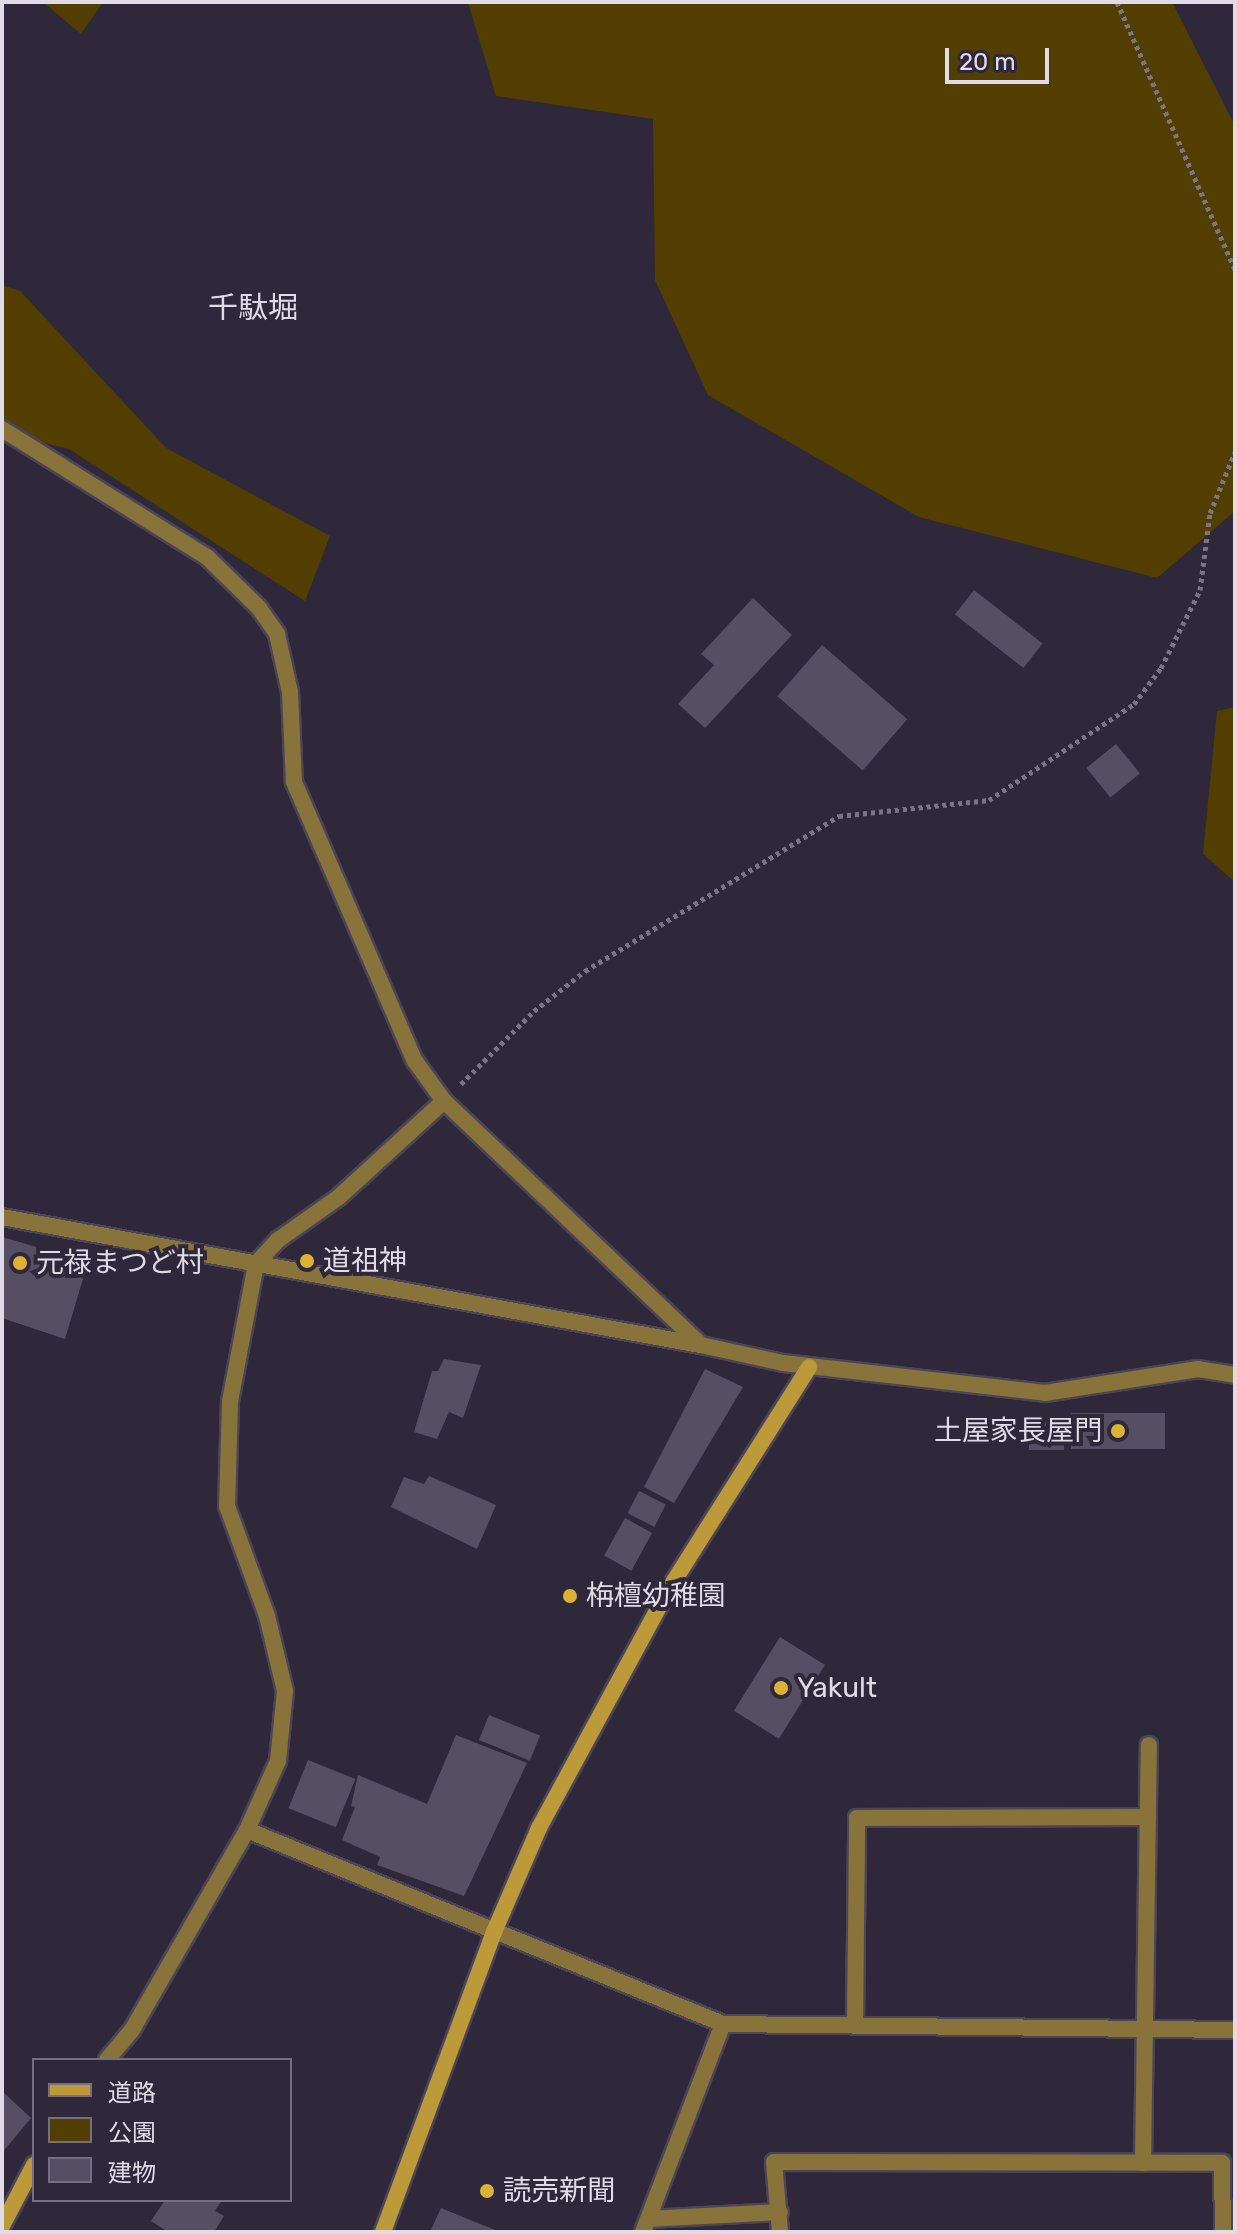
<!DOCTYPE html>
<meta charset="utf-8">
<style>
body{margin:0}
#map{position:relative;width:1237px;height:2234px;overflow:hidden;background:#2f283a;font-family:Rubik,"Noto Sans JP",sans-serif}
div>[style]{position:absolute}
.green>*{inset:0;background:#523f00}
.building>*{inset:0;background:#564f63;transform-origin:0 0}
.path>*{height:5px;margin-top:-2.5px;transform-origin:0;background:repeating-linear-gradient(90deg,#7a7584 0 4px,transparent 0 8px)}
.roads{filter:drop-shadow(2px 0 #4b4556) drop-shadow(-2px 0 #4b4556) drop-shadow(0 2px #4b4556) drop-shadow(0 -2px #4b4556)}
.street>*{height:16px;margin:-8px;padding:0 8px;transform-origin:8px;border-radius:8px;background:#88733b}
.secondary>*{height:16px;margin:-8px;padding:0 8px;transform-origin:8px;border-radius:8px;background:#bc9a3a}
.dots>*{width:22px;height:22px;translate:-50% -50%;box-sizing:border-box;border:4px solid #2f283a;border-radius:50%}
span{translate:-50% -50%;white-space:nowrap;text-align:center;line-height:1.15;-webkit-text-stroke:8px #2f283a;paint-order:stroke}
.poi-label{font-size:28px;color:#dfdbe7}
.left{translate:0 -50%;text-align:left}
.right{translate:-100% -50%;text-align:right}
.neighbourhood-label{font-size:30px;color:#dfdbe7}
.frame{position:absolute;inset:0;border:4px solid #dfdbe7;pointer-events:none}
.legend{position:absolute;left:32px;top:2058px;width:260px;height:144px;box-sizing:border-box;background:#2f283a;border:2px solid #75707f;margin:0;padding:10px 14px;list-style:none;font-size:24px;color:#dfdbe7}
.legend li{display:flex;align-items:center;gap:16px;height:40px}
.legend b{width:40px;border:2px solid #75707f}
.scale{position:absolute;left:945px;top:48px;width:104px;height:36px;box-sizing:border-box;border:4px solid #dfdbe7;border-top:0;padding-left:10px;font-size:24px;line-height:28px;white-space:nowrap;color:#dfdbe7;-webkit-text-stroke:6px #2f283a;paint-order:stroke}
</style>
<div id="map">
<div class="green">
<div style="clip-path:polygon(43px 2px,103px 2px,81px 34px)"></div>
<div style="clip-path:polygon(468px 2px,1172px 2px,1235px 126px,1235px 511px,1157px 578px,919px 517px,708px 395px,655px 280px,653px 119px,496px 96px)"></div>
<div style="clip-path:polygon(2px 285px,20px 291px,166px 448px,330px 536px,305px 601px,69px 449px,2px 433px)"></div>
<div style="clip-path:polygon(1235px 707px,1235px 882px,1203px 854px,1217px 711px)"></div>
</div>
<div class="building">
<div style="left:974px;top:590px;width:87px;height:31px;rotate:38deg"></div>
<div style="clip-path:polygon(753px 598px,792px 635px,705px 728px,678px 704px,714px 665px,701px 654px)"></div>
<div style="left:822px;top:645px;width:113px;height:68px;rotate:41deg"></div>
<div style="left:1116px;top:744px;width:38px;height:38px;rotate:51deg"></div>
<div style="clip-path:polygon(2px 1237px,88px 1262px,65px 1339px,2px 1318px)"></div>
<div style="clip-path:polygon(444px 1359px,481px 1365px,463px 1418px,449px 1412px,437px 1439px,414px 1432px,432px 1371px,438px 1371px)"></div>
<div style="clip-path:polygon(705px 1369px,743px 1387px,674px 1503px,644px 1487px)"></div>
<div style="left:1071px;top:1413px;width:94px;height:36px"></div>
<div style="left:1029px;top:1421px;width:35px;height:29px"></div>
<div style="clip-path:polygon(429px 1476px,496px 1505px,477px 1549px,391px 1507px,404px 1477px,424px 1484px)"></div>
<div style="left:639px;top:1491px;width:30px;height:25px;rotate:27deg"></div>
<div style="left:625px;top:1518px;width:31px;height:43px;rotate:29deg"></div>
<div style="left:780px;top:1637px;width:53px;height:87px;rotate:32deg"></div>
<div style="left:489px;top:1715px;width:55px;height:27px;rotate:22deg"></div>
<div style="clip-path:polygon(456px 1735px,527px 1763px,464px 1896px,377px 1865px,380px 1857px,342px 1840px,355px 1807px,351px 1806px,358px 1775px,427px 1804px)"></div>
<div style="left:308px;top:1760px;width:51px;height:52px;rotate:22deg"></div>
<div style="clip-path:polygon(2px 2091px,31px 2118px,2px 2153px)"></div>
<div style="clip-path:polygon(165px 2200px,222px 2200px,215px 2211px,224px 2216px,214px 2232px,168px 2232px,151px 2221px)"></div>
<div style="clip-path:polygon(441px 2208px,500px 2232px,430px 2232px)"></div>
</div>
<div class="path">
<div style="left:1117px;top:2px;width:293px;rotate:66.2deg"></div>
<div style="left:461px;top:1084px;width:103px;rotate:-45deg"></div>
<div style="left:534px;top:1011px;width:65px;rotate:-38.1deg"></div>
<div style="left:585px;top:971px;width:298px;rotate:-31.4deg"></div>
<div style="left:839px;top:816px;width:151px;rotate:-6.1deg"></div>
<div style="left:989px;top:800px;width:174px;rotate:-33.5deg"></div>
<div style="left:1134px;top:704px;width:45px;rotate:-53.1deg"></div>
<div style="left:1161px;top:668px;width:87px;rotate:-63.4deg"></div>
<div style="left:1200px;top:590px;width:78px;rotate:-82.6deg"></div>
<div style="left:1210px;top:513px;width:66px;rotate:-67.7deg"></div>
</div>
<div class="roads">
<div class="street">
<div style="left:2px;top:429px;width:242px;rotate:32deg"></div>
<div style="left:207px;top:557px;width:73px;rotate:44.4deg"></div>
<div style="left:259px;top:608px;width:32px;rotate:55deg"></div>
<div style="left:277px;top:634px;width:59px;rotate:77.4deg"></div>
<div style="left:290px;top:692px;width:90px;rotate:87.5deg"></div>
<div style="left:294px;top:782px;width:304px;rotate:66.6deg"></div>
<div style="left:415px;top:1061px;width:49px;rotate:54.1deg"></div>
<div style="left:444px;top:1101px;width:142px;rotate:137.6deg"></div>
<div style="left:339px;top:1197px;width:75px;rotate:144.8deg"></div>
<div style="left:278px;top:1240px;width:33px;rotate:133deg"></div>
<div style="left:256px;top:1264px;width:139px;rotate:100.7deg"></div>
<div style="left:230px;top:1401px;width:105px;rotate:91.6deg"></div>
<div style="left:227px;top:1506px;width:117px;rotate:70deg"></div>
<div style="left:267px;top:1616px;width:77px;rotate:76.5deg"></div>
<div style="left:285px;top:1691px;width:70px;rotate:95.7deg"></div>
<div style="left:278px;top:1761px;width:76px;rotate:114.2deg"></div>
<div style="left:247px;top:1830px;width:231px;rotate:119.9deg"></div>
<div style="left:132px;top:2030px;width:39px;rotate:130deg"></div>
<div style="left:444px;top:1101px;width:354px;rotate:43.5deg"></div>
<div style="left:701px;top:1345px;width:84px;rotate:12.4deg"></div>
<div style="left:783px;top:1363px;width:264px;rotate:6.5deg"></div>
<div style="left:1045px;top:1393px;width:155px;rotate:-8.9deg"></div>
<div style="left:1198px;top:1369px;width:37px;rotate:9deg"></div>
<div style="left:2px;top:1217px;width:710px;rotate:10.39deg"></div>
<div style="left:247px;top:1830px;width:514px;rotate:22.17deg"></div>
<div style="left:723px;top:2024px;width:512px;rotate:0.67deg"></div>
<div style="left:855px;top:2025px;width:207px;rotate:-89.4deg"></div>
<div style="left:857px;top:1818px;width:291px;rotate:-0.2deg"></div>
<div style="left:1143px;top:2163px;width:418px;rotate:-89.2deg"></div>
<div style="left:648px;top:2219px;width:132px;rotate:-3deg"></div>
<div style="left:643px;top:2232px;width:223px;rotate:-69deg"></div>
<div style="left:780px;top:2232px;width:70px;rotate:-94.9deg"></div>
<div style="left:774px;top:2162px;width:448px;rotate:0.1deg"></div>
<div style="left:1222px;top:2163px;width:69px;rotate:89.2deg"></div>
</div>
<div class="secondary">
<div style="left:2px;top:2226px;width:69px;rotate:-62.3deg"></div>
<div style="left:383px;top:2232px;width:320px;rotate:-69.7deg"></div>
<div style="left:494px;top:1932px;width:113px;rotate:-66.6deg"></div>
<div style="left:539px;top:1828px;width:268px;rotate:-61.5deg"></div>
<div style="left:667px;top:1592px;width:266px;rotate:-57.7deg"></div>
</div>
</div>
<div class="dots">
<div style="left:307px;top:1261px;background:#dcb233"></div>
<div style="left:20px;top:1263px;background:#dcb233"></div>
<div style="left:1118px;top:1431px;background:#dcb233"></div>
<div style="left:570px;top:1596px;background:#dcb233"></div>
<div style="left:781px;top:1688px;background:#dcb233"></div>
<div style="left:487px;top:2191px;background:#dcb233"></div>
</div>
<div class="poi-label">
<span class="left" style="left:323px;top:1261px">道祖神</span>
<span class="left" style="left:36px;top:1263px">元禄まつど村</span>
<span class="right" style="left:1102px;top:1431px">土屋家長屋門</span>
<span class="left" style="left:586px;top:1596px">栴檀幼稚園</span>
<span class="left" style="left:797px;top:1688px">Yakult</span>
<span class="left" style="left:503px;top:2191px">読売新聞</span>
</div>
<div class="neighbourhood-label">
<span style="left:253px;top:308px">千駄堀</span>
</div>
<div class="frame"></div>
<ul class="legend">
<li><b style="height:10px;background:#bc9a3a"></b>道路</li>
<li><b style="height:22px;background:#523f00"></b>公園</li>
<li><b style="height:22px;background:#564f63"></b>建物</li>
</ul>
<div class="scale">20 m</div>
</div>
